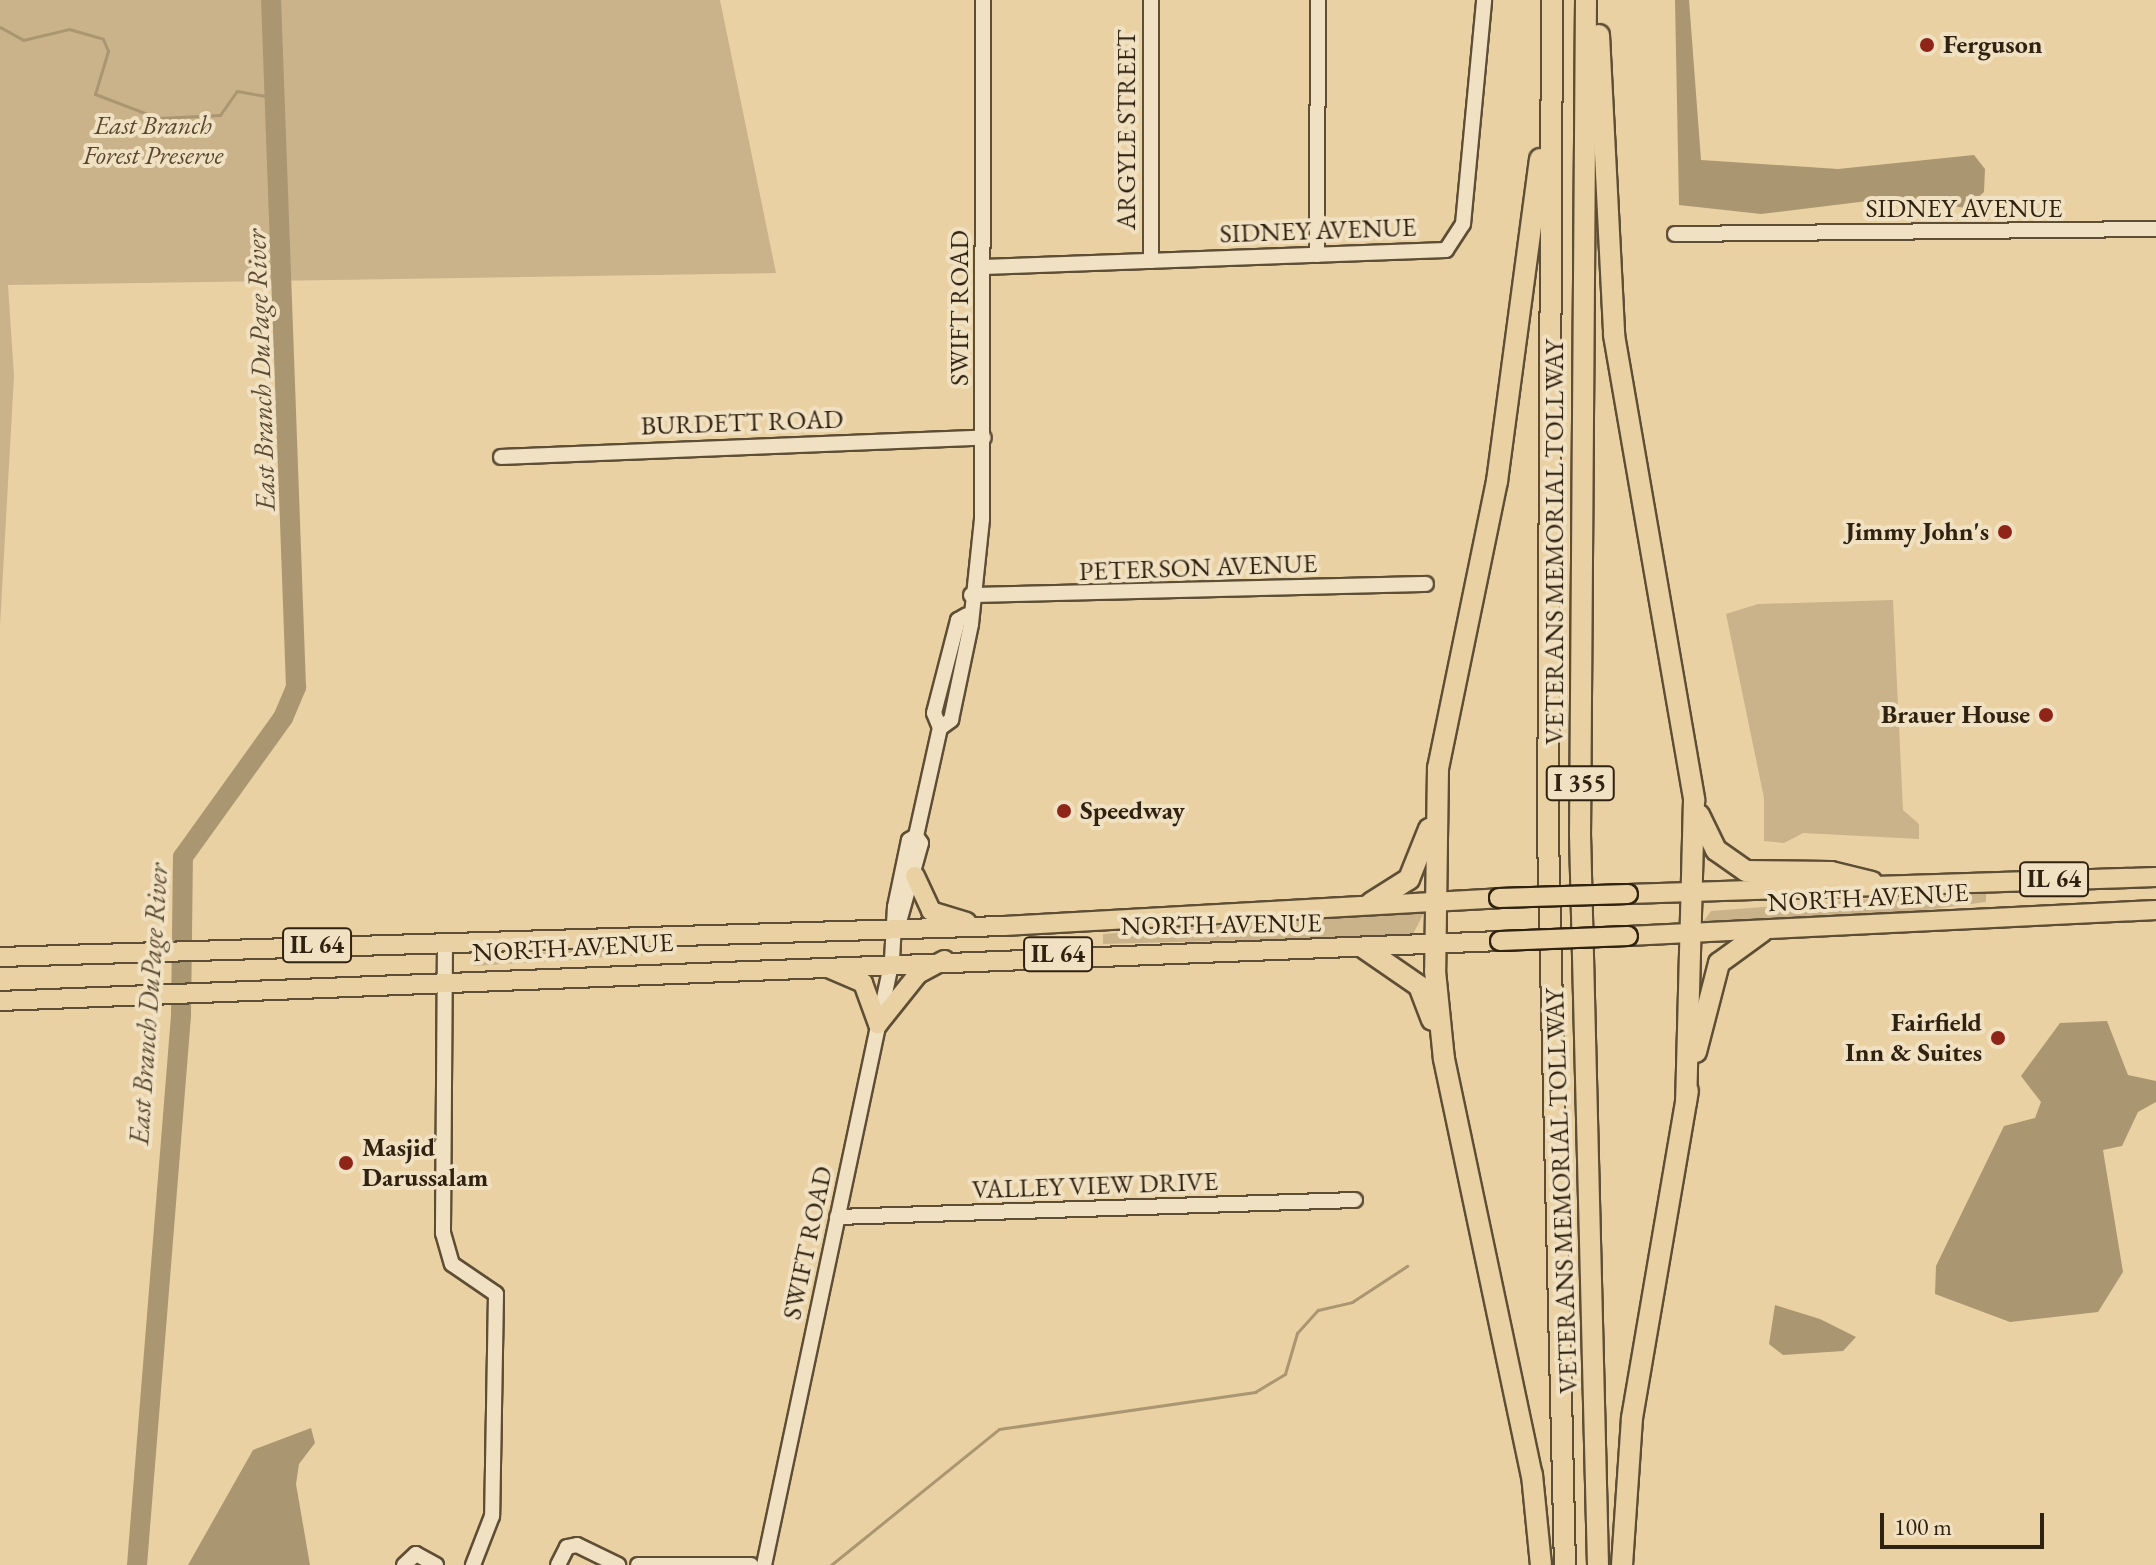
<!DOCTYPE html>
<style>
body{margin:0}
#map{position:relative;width:2156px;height:1565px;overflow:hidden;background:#e9d1a3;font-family:"EB Garamond",serif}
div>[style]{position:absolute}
.green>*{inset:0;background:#cab38a}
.water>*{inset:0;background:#aa9671}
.stream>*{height:3px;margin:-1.5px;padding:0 1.5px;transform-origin:1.5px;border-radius:1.5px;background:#aa9671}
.river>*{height:20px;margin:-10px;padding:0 10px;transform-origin:10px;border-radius:10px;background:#aa9671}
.roads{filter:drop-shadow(2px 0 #5e4e35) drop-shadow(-2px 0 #5e4e35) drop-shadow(0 2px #5e4e35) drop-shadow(0 -2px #5e4e35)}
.minor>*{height:14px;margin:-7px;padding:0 7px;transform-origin:7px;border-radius:7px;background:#f1e1c3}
.major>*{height:18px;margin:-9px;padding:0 9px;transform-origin:9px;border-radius:9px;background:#e9d1a3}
.highway>*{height:20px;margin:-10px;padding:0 10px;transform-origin:10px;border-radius:10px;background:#e9d1a3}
.bridges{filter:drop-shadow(2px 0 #302210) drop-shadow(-2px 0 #302210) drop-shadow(0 2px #302210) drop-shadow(0 -2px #302210)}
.major-bridge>*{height:18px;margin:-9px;padding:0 9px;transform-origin:9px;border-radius:9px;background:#e9d1a3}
.dots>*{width:22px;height:22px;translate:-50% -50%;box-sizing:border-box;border:4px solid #f1e1c3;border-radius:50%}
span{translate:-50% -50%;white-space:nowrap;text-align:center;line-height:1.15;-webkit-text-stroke:8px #f1e1c3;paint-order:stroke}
.shield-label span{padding:2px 6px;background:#f1e1c3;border:2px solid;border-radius:6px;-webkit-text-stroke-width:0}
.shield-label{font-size:24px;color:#302210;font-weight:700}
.poi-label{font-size:26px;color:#302210;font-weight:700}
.left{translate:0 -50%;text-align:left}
.right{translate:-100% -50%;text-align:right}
.park-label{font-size:26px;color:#56462e;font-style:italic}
.street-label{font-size:26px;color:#302210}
.water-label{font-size:28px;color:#5b4b32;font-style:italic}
.scale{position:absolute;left:1880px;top:1513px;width:164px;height:36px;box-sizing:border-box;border:4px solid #302210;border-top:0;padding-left:10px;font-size:24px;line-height:28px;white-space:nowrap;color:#302210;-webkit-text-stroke:6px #f1e1c3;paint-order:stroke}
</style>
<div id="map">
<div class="green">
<div style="clip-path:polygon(0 0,720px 0,776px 273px,8px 285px,14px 376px,0 626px)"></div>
<div style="clip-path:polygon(1893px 600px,1903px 810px,1919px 824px,1919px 839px,1803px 833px,1784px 843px,1764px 841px,1764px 798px,1726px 614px,1758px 604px)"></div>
<div style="clip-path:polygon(1986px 890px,1986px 902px,1919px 911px,1703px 922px,1711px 911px)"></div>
<div style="clip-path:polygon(1425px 911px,1412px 936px,1103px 944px,1103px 934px)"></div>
<div style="clip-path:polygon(668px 943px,669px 953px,473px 966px,473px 959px,488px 956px)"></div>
</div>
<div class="water">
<div style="clip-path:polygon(1675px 0,1689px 0,1701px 160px,1838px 169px,1974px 155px,1985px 169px,1984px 192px,1966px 208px,1892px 198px,1761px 214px,1679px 205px)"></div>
<div style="clip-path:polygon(2107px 1021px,2128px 1075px,2156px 1081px,2156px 1102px,2138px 1112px,2122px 1146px,2103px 1150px,2123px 1272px,2098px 1312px,2010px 1322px,1935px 1294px,1936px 1266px,2004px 1126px,2035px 1118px,2041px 1102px,2021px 1076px,2060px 1023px)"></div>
<div style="clip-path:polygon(1775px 1305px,1820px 1319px,1856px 1337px,1843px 1351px,1783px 1355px,1769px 1344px)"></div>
<div style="clip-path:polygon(311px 1428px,315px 1443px,299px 1464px,296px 1484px,310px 1565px,188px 1565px,253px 1450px)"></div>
</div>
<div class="stream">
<div style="left:0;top:27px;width:26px;rotate:29deg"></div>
<div style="left:23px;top:40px;width:47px;rotate:-13.4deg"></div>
<div style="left:69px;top:29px;width:35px;rotate:16deg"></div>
<div style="left:103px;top:39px;width:13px;rotate:67deg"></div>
<div style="left:108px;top:51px;width:45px;rotate:106.8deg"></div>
<div style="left:95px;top:94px;width:67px;rotate:20.9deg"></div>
<div style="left:158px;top:118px;width:62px;rotate:-2.8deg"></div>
<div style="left:220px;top:115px;width:29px;rotate:-55deg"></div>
<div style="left:237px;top:91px;width:35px;rotate:10deg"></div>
<div style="left:831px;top:1565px;width:216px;rotate:-39deg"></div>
<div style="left:999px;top:1429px;width:259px;rotate:-8.2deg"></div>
<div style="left:1255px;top:1392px;width:35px;rotate:-31deg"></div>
<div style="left:1285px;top:1374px;width:43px;rotate:-73.7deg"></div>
<div style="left:1297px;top:1333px;width:31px;rotate:-48deg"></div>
<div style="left:1318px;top:1310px;width:35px;rotate:-13deg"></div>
<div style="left:1352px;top:1302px;width:66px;rotate:-33.2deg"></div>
</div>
<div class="river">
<div style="left:137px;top:1565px;width:551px;rotate:-85.42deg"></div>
<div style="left:181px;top:1016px;width:159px;rotate:-89.3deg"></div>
<div style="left:183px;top:857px;width:171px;rotate:-54.3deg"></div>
<div style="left:283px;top:718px;width:34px;rotate:-67deg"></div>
<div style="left:296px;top:687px;width:687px;rotate:-92.08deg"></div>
</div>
<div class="roads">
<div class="minor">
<div style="left:1675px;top:234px;width:481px;rotate:-0.6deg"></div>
<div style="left:1317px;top:255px;width:255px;rotate:-89.8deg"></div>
<div style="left:1151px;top:261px;width:261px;rotate:-90deg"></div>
<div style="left:984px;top:267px;width:462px;rotate:-2.1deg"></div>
<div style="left:1446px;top:250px;width:31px;rotate:-57deg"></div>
<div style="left:1463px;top:224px;width:225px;rotate:-84.6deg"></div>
<div style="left:501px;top:457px;width:483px;rotate:-2.3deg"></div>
<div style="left:971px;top:595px;width:455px;rotate:-1.4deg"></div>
<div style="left:940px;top:728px;width:14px;rotate:-36deg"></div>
<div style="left:951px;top:720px;width:98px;rotate:-78.2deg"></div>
<div style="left:971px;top:624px;width:106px;rotate:-84deg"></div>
<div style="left:982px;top:519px;width:519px;rotate:-89.89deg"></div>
<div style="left:897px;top:929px;width:89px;rotate:-74.4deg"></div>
<div style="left:921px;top:843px;width:9px;rotate:-126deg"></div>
<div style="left:916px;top:836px;width:111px;rotate:-77.5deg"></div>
<div style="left:940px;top:728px;width:16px;rotate:-112deg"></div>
<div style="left:934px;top:713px;width:96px;rotate:-75.5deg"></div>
<div style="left:958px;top:620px;width:10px;rotate:-29deg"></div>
<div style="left:445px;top:942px;width:291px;rotate:90.4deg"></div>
<div style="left:443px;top:1233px;width:32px;rotate:74deg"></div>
<div style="left:452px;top:1264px;width:53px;rotate:34.3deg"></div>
<div style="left:496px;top:1294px;width:222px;rotate:91deg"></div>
<div style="left:492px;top:1516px;width:53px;rotate:111.2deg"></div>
<div style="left:837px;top:1217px;width:518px;rotate:-1.88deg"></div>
<div style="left:404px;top:1565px;width:16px;rotate:-43deg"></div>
<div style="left:416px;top:1554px;width:23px;rotate:29deg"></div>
<div style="left:558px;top:1565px;width:20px;rotate:-63deg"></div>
<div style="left:567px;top:1547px;width:10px;rotate:-11deg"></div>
<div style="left:577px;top:1545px;width:46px;rotate:26deg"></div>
<div style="left:638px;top:1565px;width:113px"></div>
<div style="left:764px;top:1565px;width:618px;rotate:-78.05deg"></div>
<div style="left:892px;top:960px;width:53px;rotate:-86.8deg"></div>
<div style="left:895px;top:907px;width:68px;rotate:-78.2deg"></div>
<div style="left:909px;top:840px;width:8px;rotate:-30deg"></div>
</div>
<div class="major">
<div style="left:915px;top:876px;width:38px;rotate:65deg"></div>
<div style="left:931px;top:911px;width:37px;rotate:17deg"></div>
<div style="left:1628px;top:894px;width:528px;rotate:-1.84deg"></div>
<div style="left:1628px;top:936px;width:529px;rotate:-2.82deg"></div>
<div style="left:0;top:957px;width:1004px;rotate:-1.77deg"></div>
<div style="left:1004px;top:926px;width:496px;rotate:-3.2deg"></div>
<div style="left:828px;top:968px;width:38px;rotate:23deg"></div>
<div style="left:863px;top:983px;width:44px;rotate:69.9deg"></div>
<div style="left:0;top:1001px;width:1501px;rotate:-2.29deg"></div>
<div style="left:878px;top:1024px;width:64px;rotate:-51.3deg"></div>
<div style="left:918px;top:974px;width:30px;rotate:-28deg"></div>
</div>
<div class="highway">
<div style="left:1552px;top:0;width:835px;rotate:90.27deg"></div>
<div style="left:1548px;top:835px;width:730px;rotate:88.67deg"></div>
<div style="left:1586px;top:0;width:834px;rotate:90.41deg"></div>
<div style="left:1580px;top:834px;width:731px;rotate:88.59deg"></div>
<div style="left:1599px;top:35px;width:300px;rotate:87.1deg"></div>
<div style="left:1614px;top:335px;width:472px;rotate:80.2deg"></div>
<div style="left:1694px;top:800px;width:302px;rotate:91.5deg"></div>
<div style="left:1540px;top:159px;width:325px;rotate:97.6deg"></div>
<div style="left:1497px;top:481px;width:293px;rotate:101.6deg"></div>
<div style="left:1438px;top:768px;width:203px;rotate:90.8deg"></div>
<div style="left:1435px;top:971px;width:88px;rotate:84.2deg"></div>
<div style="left:1444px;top:1059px;width:425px;rotate:78.1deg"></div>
<div style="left:1532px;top:1475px;width:90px;rotate:84.3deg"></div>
<div style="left:1699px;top:815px;width:39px;rotate:64deg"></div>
<div style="left:1716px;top:850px;width:37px;rotate:35deg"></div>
<div style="left:1746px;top:871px;width:85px;rotate:0.7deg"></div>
<div style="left:1831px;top:872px;width:42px;rotate:13.7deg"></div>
<div style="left:1371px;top:903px;width:45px;rotate:-32.3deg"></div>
<div style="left:1409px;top:879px;width:54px;rotate:-68.2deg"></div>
<div style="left:1364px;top:948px;width:67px;rotate:34.6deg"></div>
<div style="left:1419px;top:986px;width:36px;rotate:69deg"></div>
<div style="left:1696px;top:1052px;width:92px;rotate:-75.5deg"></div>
<div style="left:1719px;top:963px;width:54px;rotate:-36deg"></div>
<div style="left:1622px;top:1565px;width:147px;rotate:-86.1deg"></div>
<div style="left:1632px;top:1418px;width:332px;rotate:-80.3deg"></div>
</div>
</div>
<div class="bridges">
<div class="major-bridge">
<div style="left:1499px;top:898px;width:129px;rotate:-1.8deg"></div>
<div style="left:1500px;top:941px;width:128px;rotate:-2.2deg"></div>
</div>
</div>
<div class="dots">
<div style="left:1927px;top:45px;background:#8f2418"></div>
<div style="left:2005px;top:532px;background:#8f2418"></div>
<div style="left:2046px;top:715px;background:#8f2418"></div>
<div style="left:1064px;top:811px;background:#8f2418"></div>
<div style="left:1998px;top:1038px;background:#8f2418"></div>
<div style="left:346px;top:1163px;background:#8f2418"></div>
</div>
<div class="shield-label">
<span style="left:1580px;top:783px">I 355</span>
<span style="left:2054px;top:879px">IL 64</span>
<span style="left:317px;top:945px">IL 64</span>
<span style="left:1058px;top:954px">IL 64</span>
</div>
<div class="poi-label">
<span class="left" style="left:1943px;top:45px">Ferguson</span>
<span class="right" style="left:1989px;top:532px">Jimmy John's</span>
<span class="right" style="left:2030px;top:715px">Brauer House</span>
<span class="left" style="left:1080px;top:811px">Speedway</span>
<span class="right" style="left:1982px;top:1038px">Fairfield<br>Inn &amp; Suites</span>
<span class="left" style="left:362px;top:1163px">Masjid<br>Darussalam</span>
</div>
<div class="park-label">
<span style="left:153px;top:141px">East Branch<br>Forest Preserve</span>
</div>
<div class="street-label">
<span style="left:1127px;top:130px;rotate:-90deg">ARGYLE STREET</span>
<span style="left:1964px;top:209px">SIDNEY AVENUE</span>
<span style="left:1318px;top:231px;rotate:-2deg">SIDNEY AVENUE</span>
<span style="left:960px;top:308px;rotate:-90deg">SWIFT ROAD</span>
<span style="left:742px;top:423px;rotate:-2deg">BURDETT ROAD</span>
<span style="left:1555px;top:542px;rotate:-90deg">VETERANS MEMORIAL TOLLWAY</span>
<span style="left:1198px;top:568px;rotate:-2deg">PETERSON AVENUE</span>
<span style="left:1868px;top:898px;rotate:-3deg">NORTH AVENUE</span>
<span style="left:1221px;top:925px;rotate:-1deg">NORTH AVENUE</span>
<span style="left:573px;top:948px;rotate:-3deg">NORTH AVENUE</span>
<span style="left:1095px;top:1186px;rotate:-2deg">VALLEY VIEW DRIVE</span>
<span style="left:1562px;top:1191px;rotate:-92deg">VETERANS MEMORIAL TOLLWAY</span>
<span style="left:808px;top:1243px;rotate:-78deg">SWIFT ROAD</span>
</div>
<div class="water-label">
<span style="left:260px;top:370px;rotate:-92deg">East Branch DuPage River</span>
<span style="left:148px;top:1004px;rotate:-86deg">East Branch DuPage River</span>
</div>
<div class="scale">100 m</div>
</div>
